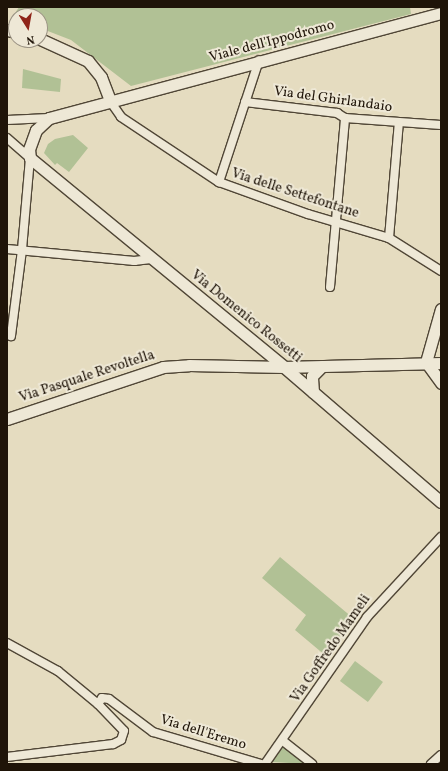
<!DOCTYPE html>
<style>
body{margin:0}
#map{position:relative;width:448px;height:771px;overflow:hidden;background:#e5dcc0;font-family:Vollkorn,serif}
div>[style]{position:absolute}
.green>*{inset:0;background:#b1c195;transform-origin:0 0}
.roads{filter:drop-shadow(1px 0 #504636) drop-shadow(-1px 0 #504636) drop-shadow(0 1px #504636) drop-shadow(0 -1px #504636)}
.street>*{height:8px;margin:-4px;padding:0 4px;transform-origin:4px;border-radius:4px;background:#eee8d6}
.secondary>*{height:11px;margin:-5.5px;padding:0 5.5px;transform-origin:5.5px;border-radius:5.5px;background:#eee8d6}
span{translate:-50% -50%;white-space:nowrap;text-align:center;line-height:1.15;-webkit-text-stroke:4px #eee8d6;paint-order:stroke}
.street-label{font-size:14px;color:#1f1408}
.frame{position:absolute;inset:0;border:8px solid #1f1408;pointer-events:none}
.north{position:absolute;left:8px;top:8px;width:40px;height:40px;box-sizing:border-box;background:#eee8d6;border:1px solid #9b9384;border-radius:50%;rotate:169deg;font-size:11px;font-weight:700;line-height:16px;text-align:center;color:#1f1408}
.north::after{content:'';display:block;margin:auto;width:14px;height:18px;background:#8f2418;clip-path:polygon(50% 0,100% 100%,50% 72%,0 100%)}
</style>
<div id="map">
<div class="green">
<div style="clip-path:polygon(19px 7px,410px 7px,411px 14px,131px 86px,71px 40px,40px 28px,40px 16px,16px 16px,15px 22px,14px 15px)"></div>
<div style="clip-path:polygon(23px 69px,61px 79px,60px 92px,22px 88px)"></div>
<div style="clip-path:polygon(73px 135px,88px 148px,69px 172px,57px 163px,55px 165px,44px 153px,48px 144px,55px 139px)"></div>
<div style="clip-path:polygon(280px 557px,353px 618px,326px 656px,295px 630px,306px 615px,262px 578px)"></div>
<div style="left:355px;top:661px;width:35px;height:25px;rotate:37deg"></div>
<div style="clip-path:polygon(283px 747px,306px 764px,272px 762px)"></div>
</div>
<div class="roads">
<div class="street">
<div style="left:110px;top:101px;width:19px;rotate:55deg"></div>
<div style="left:121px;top:117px;width:118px;rotate:33.6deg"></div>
<div style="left:219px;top:182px;width:95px;rotate:19.8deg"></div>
<div style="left:308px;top:214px;width:84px;rotate:16.5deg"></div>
<div style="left:389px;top:238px;width:62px;rotate:32.4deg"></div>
<div style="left:245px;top:102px;width:93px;rotate:6.8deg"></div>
<div style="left:337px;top:113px;width:9px;rotate:32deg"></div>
<div style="left:345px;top:118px;width:96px;rotate:4.2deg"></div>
<div style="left:7px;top:120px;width:42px;rotate:-2.7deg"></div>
<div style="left:7px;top:138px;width:30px;rotate:41deg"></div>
<div style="left:30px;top:158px;width:92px;rotate:95deg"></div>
<div style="left:22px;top:250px;width:87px;rotate:97.3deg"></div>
<div style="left:219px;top:182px;width:128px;rotate:-71.8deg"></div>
<div style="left:389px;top:238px;width:116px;rotate:-85.1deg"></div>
<div style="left:7px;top:249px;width:128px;rotate:5.4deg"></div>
<div style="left:134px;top:261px;width:17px;rotate:-7deg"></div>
<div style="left:330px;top:287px;width:170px;rotate:-84.9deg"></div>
<div style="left:7px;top:643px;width:58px;rotate:28.8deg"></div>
<div style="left:58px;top:671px;width:52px;rotate:39.5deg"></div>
<div style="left:98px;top:704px;width:37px;rotate:46deg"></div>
<div style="left:124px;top:731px;width:9px;rotate:108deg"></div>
<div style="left:121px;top:740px;width:9px;rotate:153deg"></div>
<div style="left:113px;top:744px;width:107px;rotate:173deg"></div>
<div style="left:98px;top:704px;width:7px;rotate:-56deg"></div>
<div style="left:102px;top:698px;width:7px;rotate:8deg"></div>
<div style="left:109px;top:699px;width:55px;rotate:36.9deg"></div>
<div style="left:153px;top:732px;width:113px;rotate:16.5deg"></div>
<div style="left:283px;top:741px;width:37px;rotate:38deg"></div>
<div style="left:265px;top:764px;width:179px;rotate:-55.2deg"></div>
<div style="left:367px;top:617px;width:109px;rotate:-47.2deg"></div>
<div style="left:431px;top:764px;width:13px;rotate:-42deg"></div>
</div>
<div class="secondary">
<div style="left:441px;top:13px;width:406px;rotate:165deg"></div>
<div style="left:49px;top:118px;width:18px;rotate:137deg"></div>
<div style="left:36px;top:130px;width:20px;rotate:110deg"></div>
<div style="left:29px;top:149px;width:9px;rotate:84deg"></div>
<div style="left:30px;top:158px;width:329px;rotate:39.4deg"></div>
<div style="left:284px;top:367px;width:207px;rotate:40.7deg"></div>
<div style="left:7px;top:30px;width:9px;rotate:13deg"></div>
<div style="left:40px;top:39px;width:53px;rotate:24.6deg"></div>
<div style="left:88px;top:61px;width:21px;rotate:51deg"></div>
<div style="left:101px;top:77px;width:26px;rotate:69deg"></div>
<div style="left:426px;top:362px;width:55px;rotate:-74.2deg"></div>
<div style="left:426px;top:362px;width:26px;rotate:54deg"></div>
<div style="left:313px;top:392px;width:16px;rotate:-94deg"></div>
<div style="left:312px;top:376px;width:14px;rotate:-45deg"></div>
<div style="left:7px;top:419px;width:164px;rotate:-18.4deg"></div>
<div style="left:163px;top:367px;width:26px;rotate:-4deg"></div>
<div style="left:189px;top:365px;width:95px;rotate:1.2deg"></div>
<div style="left:284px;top:367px;width:157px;rotate:-1.5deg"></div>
</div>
</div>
<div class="street-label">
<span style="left:272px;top:42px;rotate:-15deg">Viale dell'Ippodromo</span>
<span style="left:333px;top:100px;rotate:8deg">Via del Ghirlandaio</span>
<span style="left:295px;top:194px;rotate:18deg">Via delle Settefontane</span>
<span style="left:246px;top:317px;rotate:39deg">Via Domenico Rossetti</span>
<span style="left:87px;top:377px;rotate:-18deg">Via Pasquale Revoltella</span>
<span style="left:331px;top:649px;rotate:-55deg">Via Goffredo Mameli</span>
<span style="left:203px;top:733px;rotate:17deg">Via dell'Eremo</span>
</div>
<div class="frame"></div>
<div class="north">N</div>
</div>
